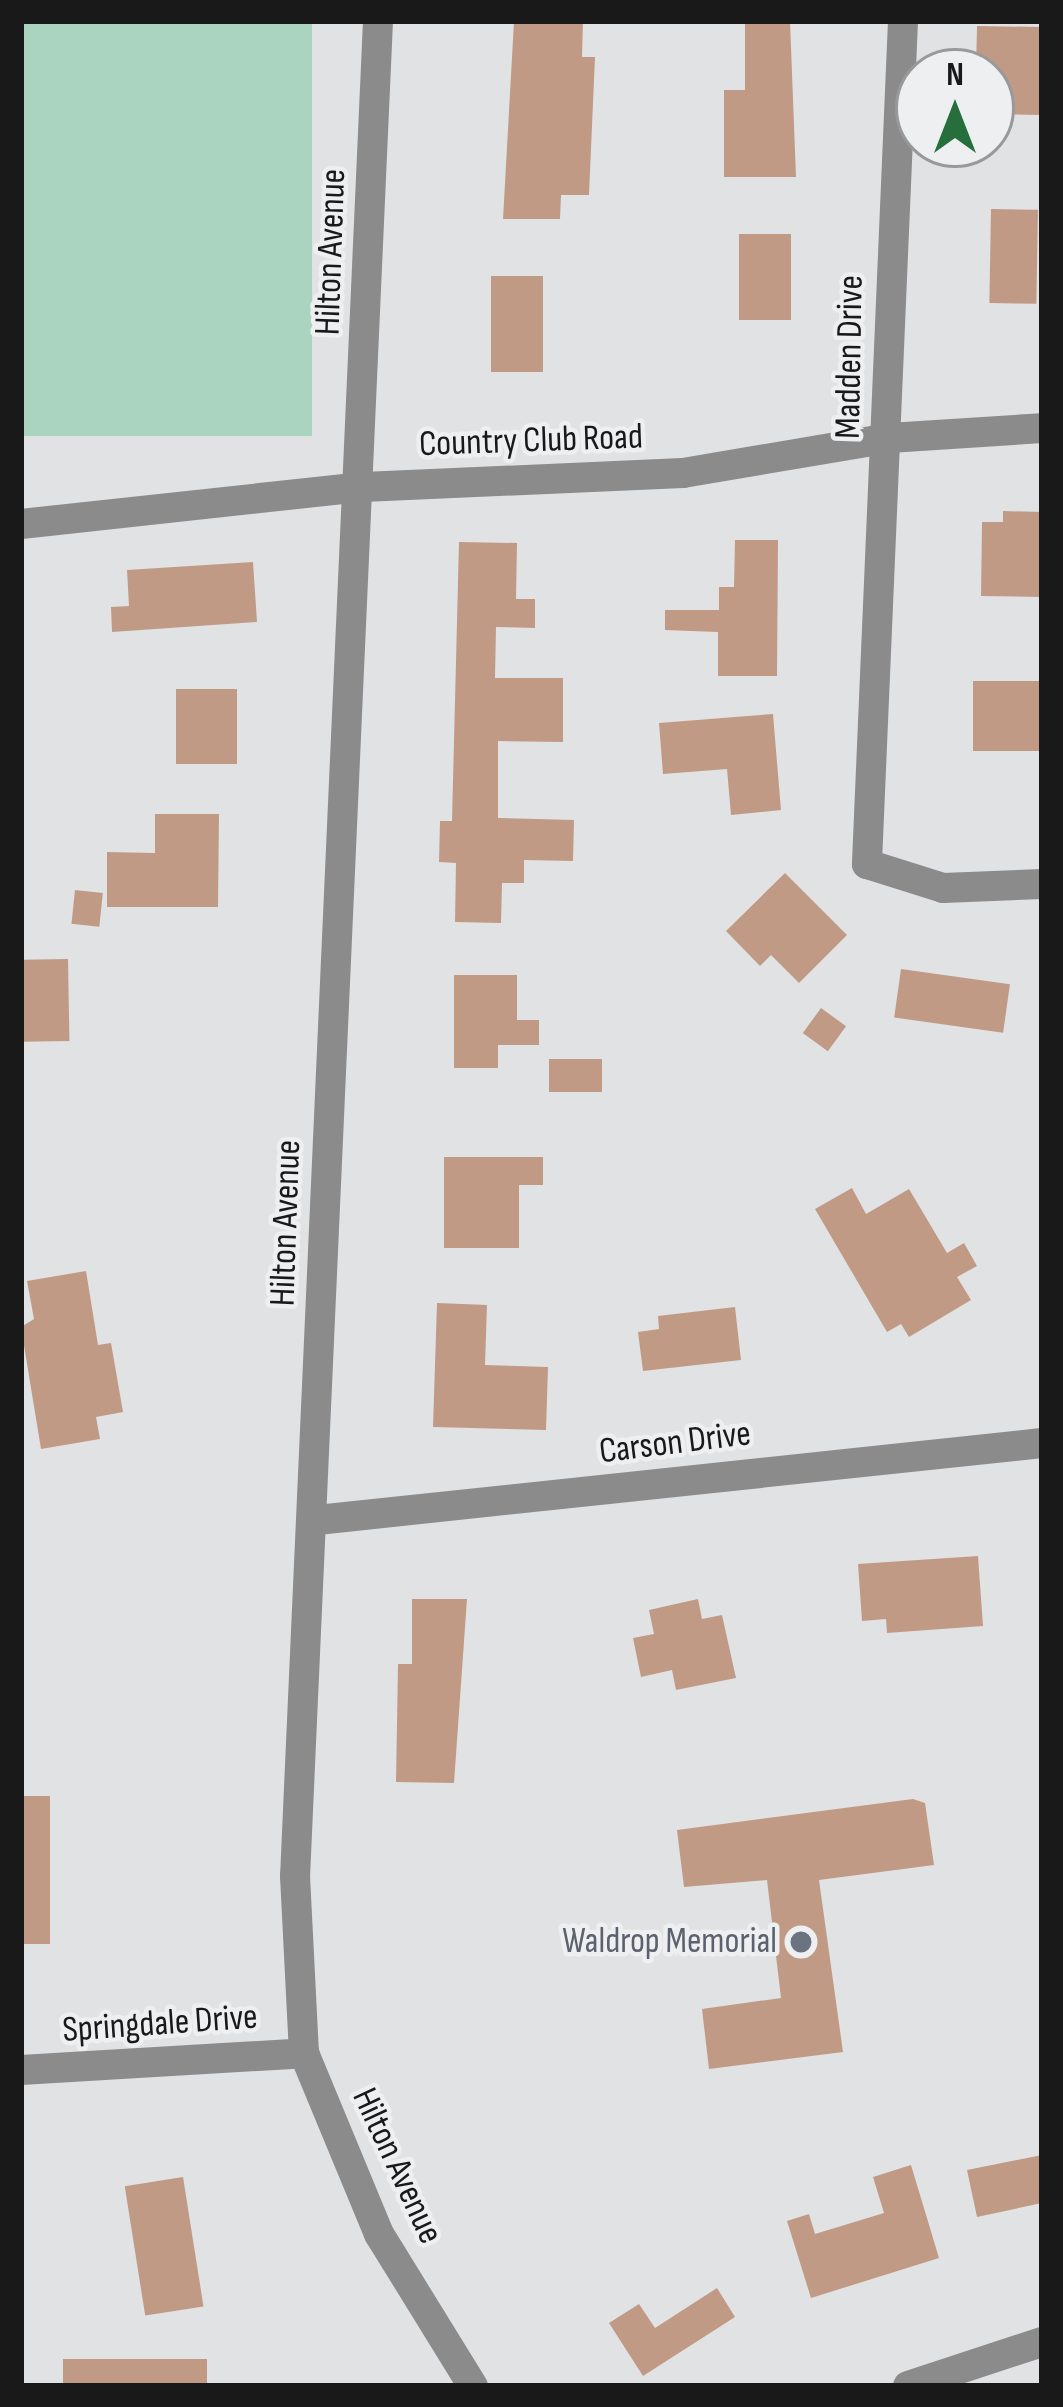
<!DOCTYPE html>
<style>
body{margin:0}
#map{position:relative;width:1063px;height:2407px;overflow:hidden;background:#e1e2e4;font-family:"Sofia Sans Condensed",sans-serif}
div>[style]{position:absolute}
.green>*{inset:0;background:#aad4c0;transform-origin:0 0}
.building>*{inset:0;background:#c19a86;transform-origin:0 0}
.minor>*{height:30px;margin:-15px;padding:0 15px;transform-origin:15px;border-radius:15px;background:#8b8b8c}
.tertiary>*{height:30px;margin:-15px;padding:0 15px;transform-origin:15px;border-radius:15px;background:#8b8b8c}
.dots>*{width:33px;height:33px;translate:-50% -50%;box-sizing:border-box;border:6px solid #eeeff1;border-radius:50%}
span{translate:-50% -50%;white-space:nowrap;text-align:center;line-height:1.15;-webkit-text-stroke:9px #eeeff1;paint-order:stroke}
.street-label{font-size:36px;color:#19191a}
.worship-label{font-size:36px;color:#5b616d}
.right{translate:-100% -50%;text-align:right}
.frame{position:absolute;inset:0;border:24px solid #19191a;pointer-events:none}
.north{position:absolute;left:895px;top:48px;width:120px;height:120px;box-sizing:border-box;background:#eeeff1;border:3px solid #99999b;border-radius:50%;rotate:0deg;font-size:33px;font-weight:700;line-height:48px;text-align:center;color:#19191a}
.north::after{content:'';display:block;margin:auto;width:42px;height:54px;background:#266e3b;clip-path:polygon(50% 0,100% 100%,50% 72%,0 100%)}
</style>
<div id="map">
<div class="green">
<div style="left:21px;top:21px;width:291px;height:415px"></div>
</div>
<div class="building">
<div style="clip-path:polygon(514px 21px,583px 21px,582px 57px,595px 57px,589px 195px,561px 195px,560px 219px,503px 219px)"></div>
<div style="clip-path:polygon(745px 21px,790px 21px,796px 177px,724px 177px,724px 90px,745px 90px)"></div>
<div style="clip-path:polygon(977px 26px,1042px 27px,1042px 115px,998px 114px,991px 72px,976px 72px)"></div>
<div style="left:991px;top:209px;width:47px;height:94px;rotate:1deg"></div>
<div style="left:739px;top:234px;width:52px;height:86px"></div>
<div style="left:491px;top:276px;width:52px;height:96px"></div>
<div style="clip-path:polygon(1003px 511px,1042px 512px,1042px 597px,981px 596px,982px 522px,1003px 522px)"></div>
<div style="clip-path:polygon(735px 540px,778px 540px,777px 676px,718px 676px,718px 632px,665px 630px,665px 610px,719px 610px,719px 587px,734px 587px)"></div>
<div style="clip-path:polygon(459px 542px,517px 543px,516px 599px,535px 599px,535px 628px,496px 627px,495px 678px,563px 678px,563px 742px,498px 741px,498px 818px,574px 820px,573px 861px,524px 860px,524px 883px,502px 883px,501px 923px,455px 922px,456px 863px,439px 862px,440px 821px,452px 821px)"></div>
<div style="clip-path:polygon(253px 562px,257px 622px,112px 632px,111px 607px,129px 606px,127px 570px)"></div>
<div style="left:1042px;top:681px;width:70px;height:69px;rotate:90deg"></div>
<div style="left:176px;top:689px;width:61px;height:75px"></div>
<div style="clip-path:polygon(773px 714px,781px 810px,731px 815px,727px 769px,663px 774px,659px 723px)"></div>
<div style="clip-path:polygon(155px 814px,219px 814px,218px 907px,107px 907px,107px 852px,155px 853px)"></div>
<div style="clip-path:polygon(785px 873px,847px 935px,799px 983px,771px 955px,760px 966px,726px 931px)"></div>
<div style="left:75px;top:890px;width:28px;height:34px;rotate:6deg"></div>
<div style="left:68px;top:959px;width:82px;height:47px;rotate:89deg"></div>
<div style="left:901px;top:969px;width:110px;height:49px;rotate:8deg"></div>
<div style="clip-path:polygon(454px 975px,517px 975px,517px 1020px,539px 1020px,539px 1045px,498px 1045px,498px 1068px,454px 1068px)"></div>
<div style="left:821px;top:1008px;width:31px;height:31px;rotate:36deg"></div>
<div style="left:549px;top:1059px;width:53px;height:33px"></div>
<div style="clip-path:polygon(444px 1157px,543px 1157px,543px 1185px,519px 1185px,519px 1248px,444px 1248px)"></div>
<div style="clip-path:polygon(852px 1188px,866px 1214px,909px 1189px,947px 1253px,964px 1243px,977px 1266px,957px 1277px,971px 1300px,909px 1337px,901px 1324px,887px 1332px,815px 1209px)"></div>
<div style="clip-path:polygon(86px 1271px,98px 1345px,111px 1343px,123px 1412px,96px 1417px,100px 1439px,41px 1449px,21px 1327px,34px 1319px,27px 1281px)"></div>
<div style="clip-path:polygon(437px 1303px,487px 1305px,485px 1365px,548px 1367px,546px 1430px,433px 1427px)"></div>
<div style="clip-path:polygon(735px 1307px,741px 1360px,643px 1371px,638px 1332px,659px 1329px,658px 1316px)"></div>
<div style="clip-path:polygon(978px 1556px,983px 1626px,887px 1633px,886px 1619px,862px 1621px,858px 1564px)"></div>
<div style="clip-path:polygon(412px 1599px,467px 1599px,454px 1783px,396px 1782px,398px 1664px,412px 1664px)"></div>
<div style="clip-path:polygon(698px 1599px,702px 1619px,722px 1615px,736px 1678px,676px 1690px,672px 1670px,641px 1677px,633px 1638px,654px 1634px,649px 1610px)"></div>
<div style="left:21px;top:1796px;width:29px;height:148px"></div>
<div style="clip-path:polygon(913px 1799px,925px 1803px,934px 1865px,819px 1880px,843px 2052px,709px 2069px,702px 2009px,781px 1998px,767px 1880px,684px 1887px,677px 1830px)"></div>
<div style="clip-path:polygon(1042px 2155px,1042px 2203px,977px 2217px,967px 2170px)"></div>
<div style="clip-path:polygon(911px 2165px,939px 2258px,811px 2298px,787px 2221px,809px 2214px,815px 2234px,884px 2213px,873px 2177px)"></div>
<div style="left:183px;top:2177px;width:131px;height:59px;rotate:81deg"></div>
<div style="clip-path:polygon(717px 2288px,735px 2317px,643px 2376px,609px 2323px,639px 2304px,655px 2328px)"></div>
<div style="left:63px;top:2359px;width:144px;height:27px"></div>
</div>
<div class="minor">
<div style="left:903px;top:21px;width:844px;rotate:92.45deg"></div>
<div style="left:867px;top:864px;width:80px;rotate:17.5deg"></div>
<div style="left:943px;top:888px;width:99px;rotate:-2.3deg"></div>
<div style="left:21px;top:524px;width:344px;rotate:-6.2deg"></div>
<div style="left:363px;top:487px;width:320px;rotate:-2.5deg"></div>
<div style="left:683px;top:473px;width:209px;rotate:-9.6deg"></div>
<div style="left:889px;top:438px;width:153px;rotate:-3.7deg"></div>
<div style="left:317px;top:1520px;width:729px;rotate:-6.06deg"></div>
<div style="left:21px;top:2070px;width:284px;rotate:-3.4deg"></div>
<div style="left:908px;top:2386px;width:141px;rotate:-18.2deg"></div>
</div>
<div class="tertiary">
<div style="left:378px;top:21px;width:1857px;rotate:92.56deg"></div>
<div style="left:295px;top:1876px;width:177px;rotate:87.1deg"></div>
<div style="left:304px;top:2053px;width:196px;rotate:67.5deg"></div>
<div style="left:379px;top:2234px;width:179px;rotate:58.3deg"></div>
</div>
<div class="dots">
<div style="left:801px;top:1942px;background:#6b7280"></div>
</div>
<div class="street-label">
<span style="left:331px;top:252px;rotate:-88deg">Hilton Avenue</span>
<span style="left:850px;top:357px;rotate:-89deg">Madden Drive</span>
<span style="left:531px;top:441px;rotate:-2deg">Country Club Road</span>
<span style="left:286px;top:1223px;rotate:-88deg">Hilton Avenue</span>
<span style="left:675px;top:1443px;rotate:-7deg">Carson Drive</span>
<span style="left:160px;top:2024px;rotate:-4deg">Springdale Drive</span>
<span style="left:397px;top:2166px;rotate:65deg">Hilton Avenue</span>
</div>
<div class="worship-label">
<span class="right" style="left:777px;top:1942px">Waldrop Memorial</span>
</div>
<div class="frame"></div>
<div class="north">N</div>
</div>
